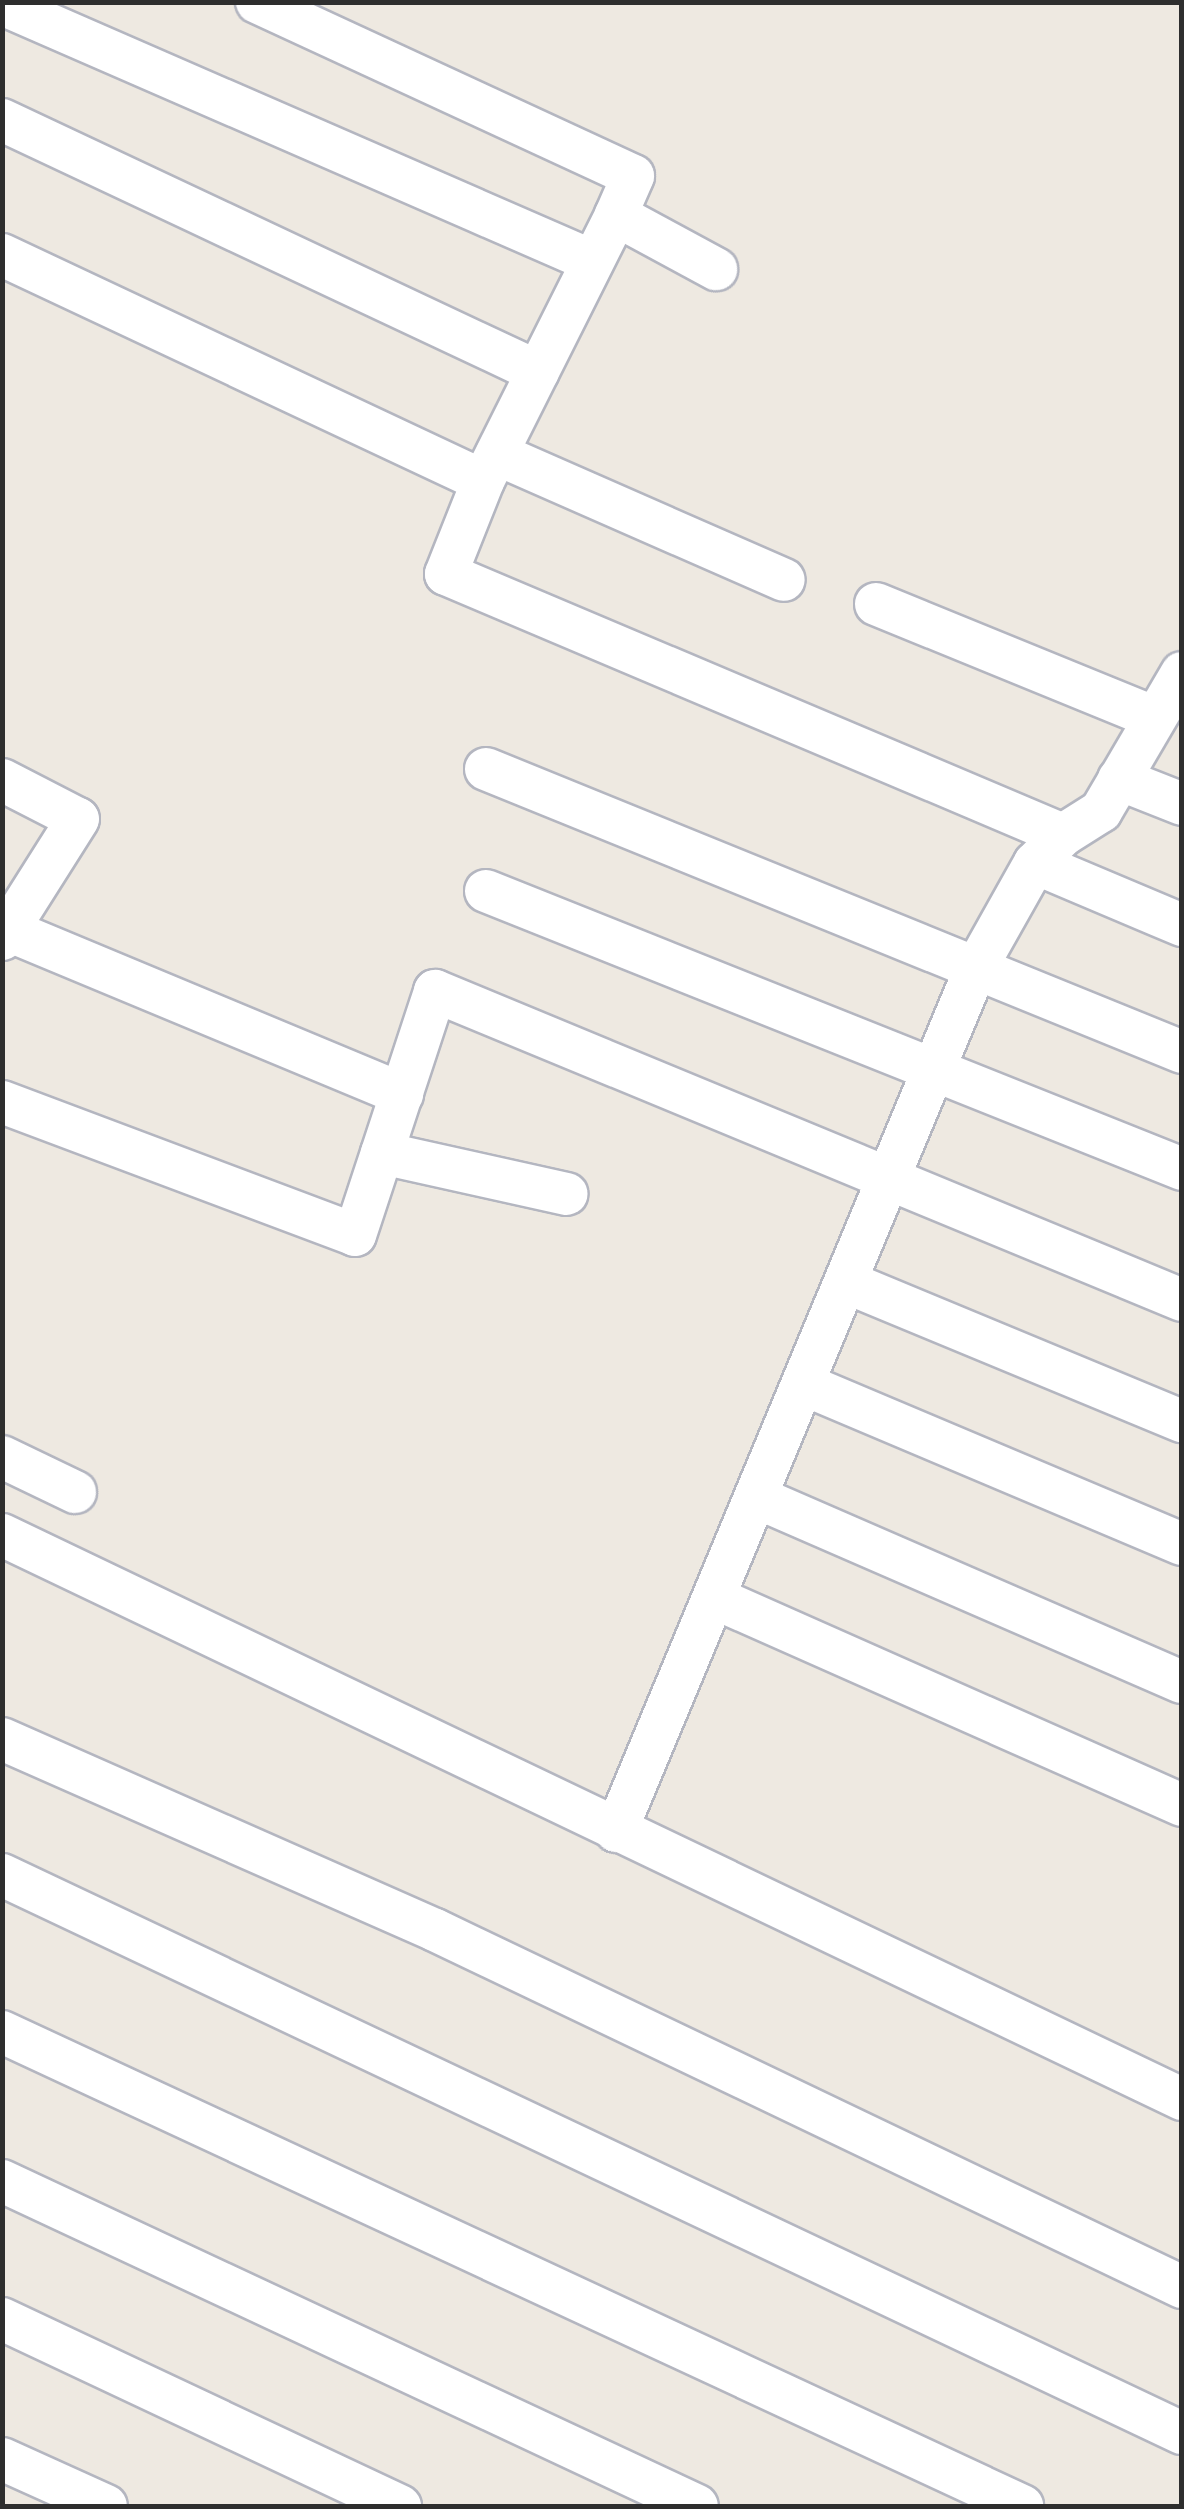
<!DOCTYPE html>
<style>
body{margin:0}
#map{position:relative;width:1184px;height:2509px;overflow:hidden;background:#eee9e1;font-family:"Golos Text",sans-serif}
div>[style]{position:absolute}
.roads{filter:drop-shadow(2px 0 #b4b6c0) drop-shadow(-2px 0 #b4b6c0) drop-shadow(0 2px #b4b6c0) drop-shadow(0 -2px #b4b6c0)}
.street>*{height:42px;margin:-21px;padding:0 21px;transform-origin:21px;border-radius:21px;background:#fff}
span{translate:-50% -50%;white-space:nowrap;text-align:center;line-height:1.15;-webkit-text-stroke:8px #fff;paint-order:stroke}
.frame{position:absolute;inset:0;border:5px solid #2e2e2e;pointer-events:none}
</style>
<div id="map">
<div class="roads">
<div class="street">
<div style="left:257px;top:2px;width:414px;rotate:24.8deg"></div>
<div style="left:633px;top:176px;width:43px;rotate:113.6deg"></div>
<div style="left:2px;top:4px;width:644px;rotate:23.54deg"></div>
<div style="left:2px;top:120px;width:592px;rotate:25.18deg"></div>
<div style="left:2px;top:255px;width:531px;rotate:25.17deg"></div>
<div style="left:483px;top:481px;width:297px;rotate:-63.4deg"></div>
<div style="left:616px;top:215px;width:114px;rotate:28.4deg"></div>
<div style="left:497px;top:454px;width:313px;rotate:23.7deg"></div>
<div style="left:483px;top:481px;width:100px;rotate:111.7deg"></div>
<div style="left:446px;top:574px;width:670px;rotate:22.93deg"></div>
<div style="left:876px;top:604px;width:301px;rotate:22.2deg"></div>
<div style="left:486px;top:769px;width:751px;rotate:22.13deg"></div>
<div style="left:1119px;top:779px;width:68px;rotate:21.6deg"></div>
<div style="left:2px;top:780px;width:85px;rotate:27.2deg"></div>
<div style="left:78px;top:819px;width:142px;rotate:122.3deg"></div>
<div style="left:1035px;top:863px;width:160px;rotate:22.9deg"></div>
<div style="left:486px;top:891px;width:749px;rotate:21.77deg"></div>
<div style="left:8px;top:930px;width:427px;rotate:22.6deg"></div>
<div style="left:2px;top:1102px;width:377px;rotate:20.6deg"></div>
<div style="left:355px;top:1235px;width:257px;rotate:-71.8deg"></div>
<div style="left:435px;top:991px;width:808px;rotate:22.47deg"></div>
<div style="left:382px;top:1153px;width:189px;rotate:12.5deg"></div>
<div style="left:846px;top:1282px;width:364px;rotate:22.5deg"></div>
<div style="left:803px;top:1384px;width:411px;rotate:22.9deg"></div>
<div style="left:2px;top:1457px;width:81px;rotate:25.6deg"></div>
<div style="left:756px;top:1497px;width:464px;rotate:23.5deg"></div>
<div style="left:2px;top:1535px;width:1308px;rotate:25.55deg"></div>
<div style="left:715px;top:1598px;width:511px;rotate:23.91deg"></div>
<div style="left:2px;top:1739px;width:473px;rotate:23.8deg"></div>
<div style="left:435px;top:1930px;width:828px;rotate:25.54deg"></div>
<div style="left:616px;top:1831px;width:935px;rotate:-67.36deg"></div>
<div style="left:976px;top:968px;width:120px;rotate:-60.7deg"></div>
<div style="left:1035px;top:863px;width:40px;rotate:-45deg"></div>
<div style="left:1063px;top:835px;width:45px;rotate:-32.3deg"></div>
<div style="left:1101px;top:811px;width:160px;rotate:-59.6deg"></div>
<div style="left:2px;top:1875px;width:1305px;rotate:25.31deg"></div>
<div style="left:2px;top:2032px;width:1125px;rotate:24.92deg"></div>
<div style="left:2px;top:2181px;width:767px;rotate:25.06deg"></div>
<div style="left:2px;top:2319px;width:440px;rotate:25.2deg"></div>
<div style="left:2px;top:2459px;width:114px;rotate:24.3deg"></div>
</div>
</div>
<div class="frame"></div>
</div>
